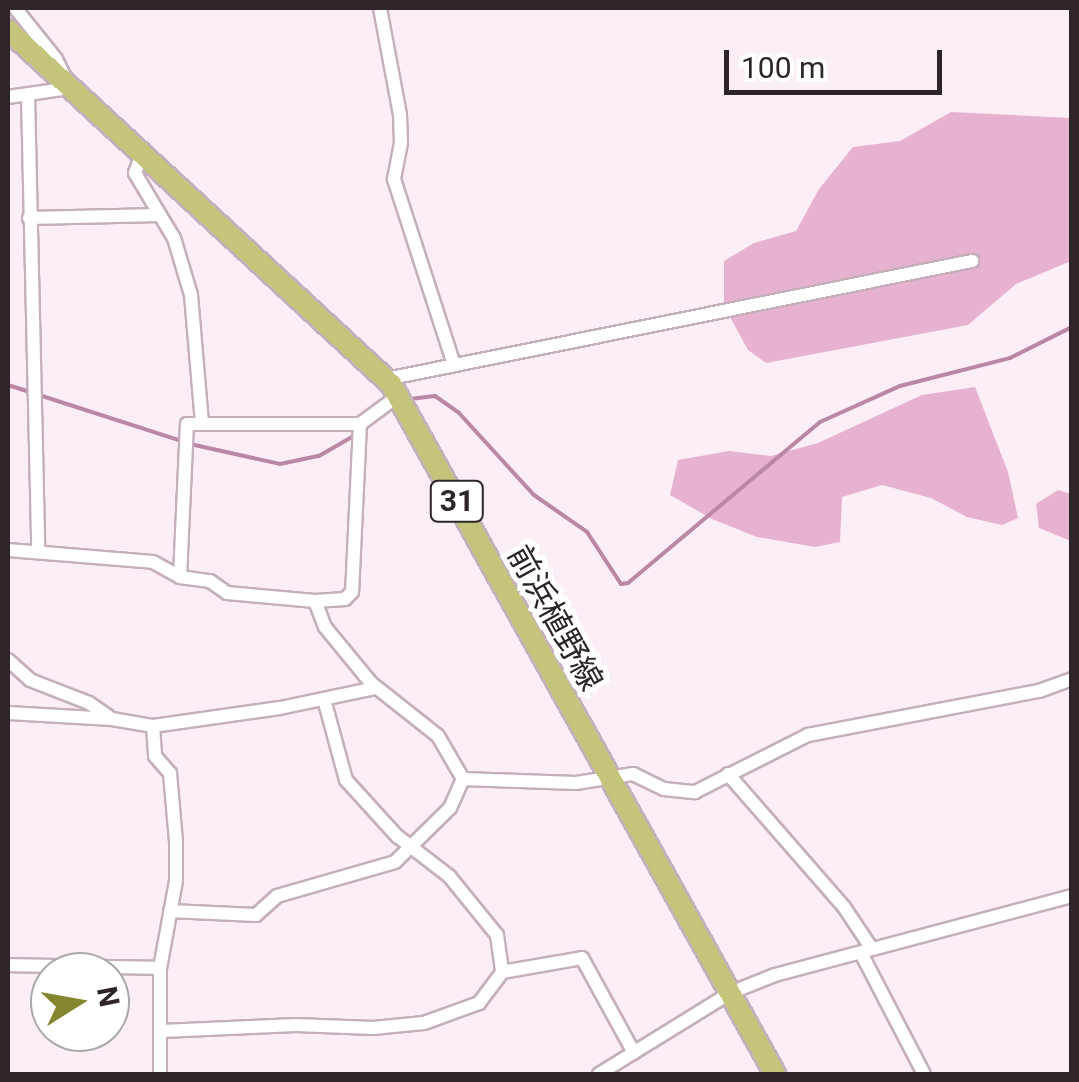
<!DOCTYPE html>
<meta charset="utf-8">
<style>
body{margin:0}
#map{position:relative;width:1079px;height:1082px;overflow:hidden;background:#fceef6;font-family:Roboto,"Noto Sans JP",sans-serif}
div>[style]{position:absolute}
.forest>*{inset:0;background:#e7b1d0}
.stream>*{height:4px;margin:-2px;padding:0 2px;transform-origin:2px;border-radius:2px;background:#ba87a4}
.roads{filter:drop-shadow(2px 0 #c4afbb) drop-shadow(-2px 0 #c4afbb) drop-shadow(0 2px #c4afbb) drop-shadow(0 -2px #c4afbb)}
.minor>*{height:12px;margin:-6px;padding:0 6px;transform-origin:6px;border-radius:6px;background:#fff}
.primary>*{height:20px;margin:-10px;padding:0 10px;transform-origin:10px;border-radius:10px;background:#c4c47a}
span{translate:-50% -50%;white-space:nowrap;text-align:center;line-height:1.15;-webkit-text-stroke:10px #fff;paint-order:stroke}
.shield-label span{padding:2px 8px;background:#fff;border:2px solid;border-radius:8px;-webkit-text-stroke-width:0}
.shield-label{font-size:30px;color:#2d2529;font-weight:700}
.street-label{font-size:32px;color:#2d2529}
.frame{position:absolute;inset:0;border:10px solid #2d2529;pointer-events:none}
.north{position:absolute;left:30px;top:952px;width:100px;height:100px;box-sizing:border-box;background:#fff;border:2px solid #aba8a9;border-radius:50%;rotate:79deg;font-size:28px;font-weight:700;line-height:40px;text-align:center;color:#2d2529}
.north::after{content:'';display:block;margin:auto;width:35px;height:45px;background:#84852f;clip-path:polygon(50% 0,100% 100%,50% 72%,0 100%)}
.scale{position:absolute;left:724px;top:50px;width:218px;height:45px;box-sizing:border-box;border:5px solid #2d2529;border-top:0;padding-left:12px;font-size:30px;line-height:35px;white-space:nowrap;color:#2d2529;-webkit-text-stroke:8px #fff;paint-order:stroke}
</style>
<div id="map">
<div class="forest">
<div style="clip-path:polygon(951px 112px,1071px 118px,1071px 261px,1016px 284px,968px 325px,766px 363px,748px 350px,724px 306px,724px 261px,754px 243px,796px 231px,819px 189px,853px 147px,900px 141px)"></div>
<div style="clip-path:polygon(975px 387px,1008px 472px,1018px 518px,1002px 525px,967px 517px,931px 498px,882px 485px,842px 497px,840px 542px,815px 547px,757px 537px,712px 519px,670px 495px,678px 460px,729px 451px,771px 456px,818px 443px,922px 395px)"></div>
<div style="clip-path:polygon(1058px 490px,1071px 494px,1071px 541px,1039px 528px,1036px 504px)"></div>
</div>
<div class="stream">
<div style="left:8px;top:385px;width:182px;rotate:17.9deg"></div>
<div style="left:410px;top:399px;width:25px;rotate:-7deg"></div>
<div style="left:435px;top:396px;width:29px;rotate:35deg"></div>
<div style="left:459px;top:413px;width:111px;rotate:47.6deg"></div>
<div style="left:534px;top:495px;width:65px;rotate:34.9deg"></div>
<div style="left:587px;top:532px;width:62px;rotate:56.8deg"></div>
<div style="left:621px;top:584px;width:7px;rotate:-8deg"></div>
<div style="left:628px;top:583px;width:251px;rotate:-40deg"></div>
<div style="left:820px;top:422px;width:88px;rotate:-24.2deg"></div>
<div style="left:900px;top:386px;width:114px;rotate:-14.3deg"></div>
<div style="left:1010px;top:358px;width:69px;rotate:-26.6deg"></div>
<div style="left:190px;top:444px;width:92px;rotate:12.5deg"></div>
<div style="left:280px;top:464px;width:40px;rotate:-12deg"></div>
<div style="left:319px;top:456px;width:44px;rotate:-30.1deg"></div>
</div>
<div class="roads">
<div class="minor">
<div style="left:380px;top:8px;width:109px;rotate:79.4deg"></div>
<div style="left:400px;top:115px;width:28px;rotate:88deg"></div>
<div style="left:401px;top:143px;width:37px;rotate:101deg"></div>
<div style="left:394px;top:179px;width:192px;rotate:72.1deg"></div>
<div style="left:28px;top:96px;width:455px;rotate:88.7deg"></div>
<div style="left:8px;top:97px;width:63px;rotate:-8.3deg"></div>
<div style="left:70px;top:88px;width:32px;rotate:-116deg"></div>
<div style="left:56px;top:59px;width:65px;rotate:-128.8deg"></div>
<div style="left:160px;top:215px;width:27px;rotate:59deg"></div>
<div style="left:174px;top:238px;width:59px;rotate:73.4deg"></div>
<div style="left:191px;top:295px;width:129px;rotate:85.1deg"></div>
<div style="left:29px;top:218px;width:131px;rotate:-1.3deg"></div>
<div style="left:160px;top:215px;width:49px;rotate:-120.8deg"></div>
<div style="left:135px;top:173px;width:20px;rotate:-70deg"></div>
<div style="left:386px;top:379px;width:598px;rotate:-11.39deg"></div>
<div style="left:398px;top:396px;width:47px;rotate:143.6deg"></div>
<div style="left:360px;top:424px;width:168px;rotate:92.7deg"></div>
<div style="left:352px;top:592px;width:10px;rotate:135deg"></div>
<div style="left:345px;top:599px;width:30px;rotate:176deg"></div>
<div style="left:315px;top:601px;width:28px;rotate:69deg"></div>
<div style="left:325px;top:627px;width:72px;rotate:50.6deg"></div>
<div style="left:371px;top:683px;width:85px;rotate:38.3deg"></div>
<div style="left:438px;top:736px;width:50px;rotate:59.8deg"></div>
<div style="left:463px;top:779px;width:113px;rotate:2deg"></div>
<div style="left:576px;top:783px;width:58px;rotate:-9deg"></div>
<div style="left:633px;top:774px;width:34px;rotate:26deg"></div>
<div style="left:664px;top:789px;width:31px;rotate:6deg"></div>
<div style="left:695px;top:792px;width:127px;rotate:-26.8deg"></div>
<div style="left:808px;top:735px;width:235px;rotate:-10.8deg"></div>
<div style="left:1039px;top:691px;width:35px;rotate:-20deg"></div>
<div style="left:8px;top:550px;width:145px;rotate:4.7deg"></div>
<div style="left:153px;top:562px;width:31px;rotate:29deg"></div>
<div style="left:180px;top:577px;width:30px;rotate:8deg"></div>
<div style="left:210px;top:581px;width:21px;rotate:35deg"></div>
<div style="left:227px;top:593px;width:88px;rotate:5.2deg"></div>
<div style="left:180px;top:577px;width:153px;rotate:-87.4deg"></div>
<div style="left:187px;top:424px;width:173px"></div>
<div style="left:8px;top:660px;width:30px;rotate:42deg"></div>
<div style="left:30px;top:680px;width:63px;rotate:21.3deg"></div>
<div style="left:89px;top:703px;width:24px;rotate:35deg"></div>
<div style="left:324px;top:699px;width:84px;rotate:74.8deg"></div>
<div style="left:346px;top:780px;width:76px;rotate:47.7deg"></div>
<div style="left:397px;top:836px;width:66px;rotate:37.6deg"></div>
<div style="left:449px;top:876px;width:76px;rotate:50.9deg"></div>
<div style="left:497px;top:935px;width:37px;rotate:82deg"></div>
<div style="left:502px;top:972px;width:81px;rotate:-9.9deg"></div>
<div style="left:582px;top:958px;width:108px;rotate:61.3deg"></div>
<div style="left:8px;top:713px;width:104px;rotate:3.3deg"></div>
<div style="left:112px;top:719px;width:42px;rotate:9.7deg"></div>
<div style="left:153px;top:726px;width:128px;rotate:-8.1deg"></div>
<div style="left:280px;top:708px;width:98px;rotate:-11.8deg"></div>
<div style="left:153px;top:726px;width:30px;rotate:86deg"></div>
<div style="left:155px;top:756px;width:23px;rotate:49deg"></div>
<div style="left:170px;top:773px;width:68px;rotate:85deg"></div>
<div style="left:176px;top:841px;width:40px;rotate:90deg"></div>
<div style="left:176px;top:881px;width:88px;rotate:100.4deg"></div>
<div style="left:160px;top:968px;width:106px;rotate:90deg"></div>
<div style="left:728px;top:774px;width:176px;rotate:48.9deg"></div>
<div style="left:844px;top:907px;width:50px;rotate:56.3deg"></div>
<div style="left:170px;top:911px;width:86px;rotate:2.7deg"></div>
<div style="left:256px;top:915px;width:28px;rotate:-42deg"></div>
<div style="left:277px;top:896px;width:123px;rotate:-16.1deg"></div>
<div style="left:395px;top:862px;width:77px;rotate:-44.5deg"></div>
<div style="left:450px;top:808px;width:32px;rotate:-66deg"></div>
<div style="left:861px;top:953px;width:136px;rotate:62.5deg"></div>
<div style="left:8px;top:965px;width:152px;rotate:1.1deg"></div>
<div style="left:162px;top:1031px;width:134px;rotate:-2.6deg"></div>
<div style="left:296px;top:1025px;width:77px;rotate:2.2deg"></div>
<div style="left:373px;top:1028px;width:51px;rotate:-5.6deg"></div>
<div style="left:424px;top:1023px;width:59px;rotate:-20deg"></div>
<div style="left:479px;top:1003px;width:39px;rotate:-53deg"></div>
<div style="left:599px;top:1074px;width:154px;rotate:-31.7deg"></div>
<div style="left:730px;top:993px;width:48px;rotate:-21.8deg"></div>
<div style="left:775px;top:975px;width:307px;rotate:-14.9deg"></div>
</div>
<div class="primary">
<div style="left:8px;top:30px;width:522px;rotate:42.75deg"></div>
<div style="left:391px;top:384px;width:790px;rotate:60.9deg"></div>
</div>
</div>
<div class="shield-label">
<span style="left:457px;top:501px">31</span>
</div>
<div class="street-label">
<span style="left:555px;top:618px;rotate:61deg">前浜植野線</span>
</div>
<div class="frame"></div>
<div class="north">N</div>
<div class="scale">100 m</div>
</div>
